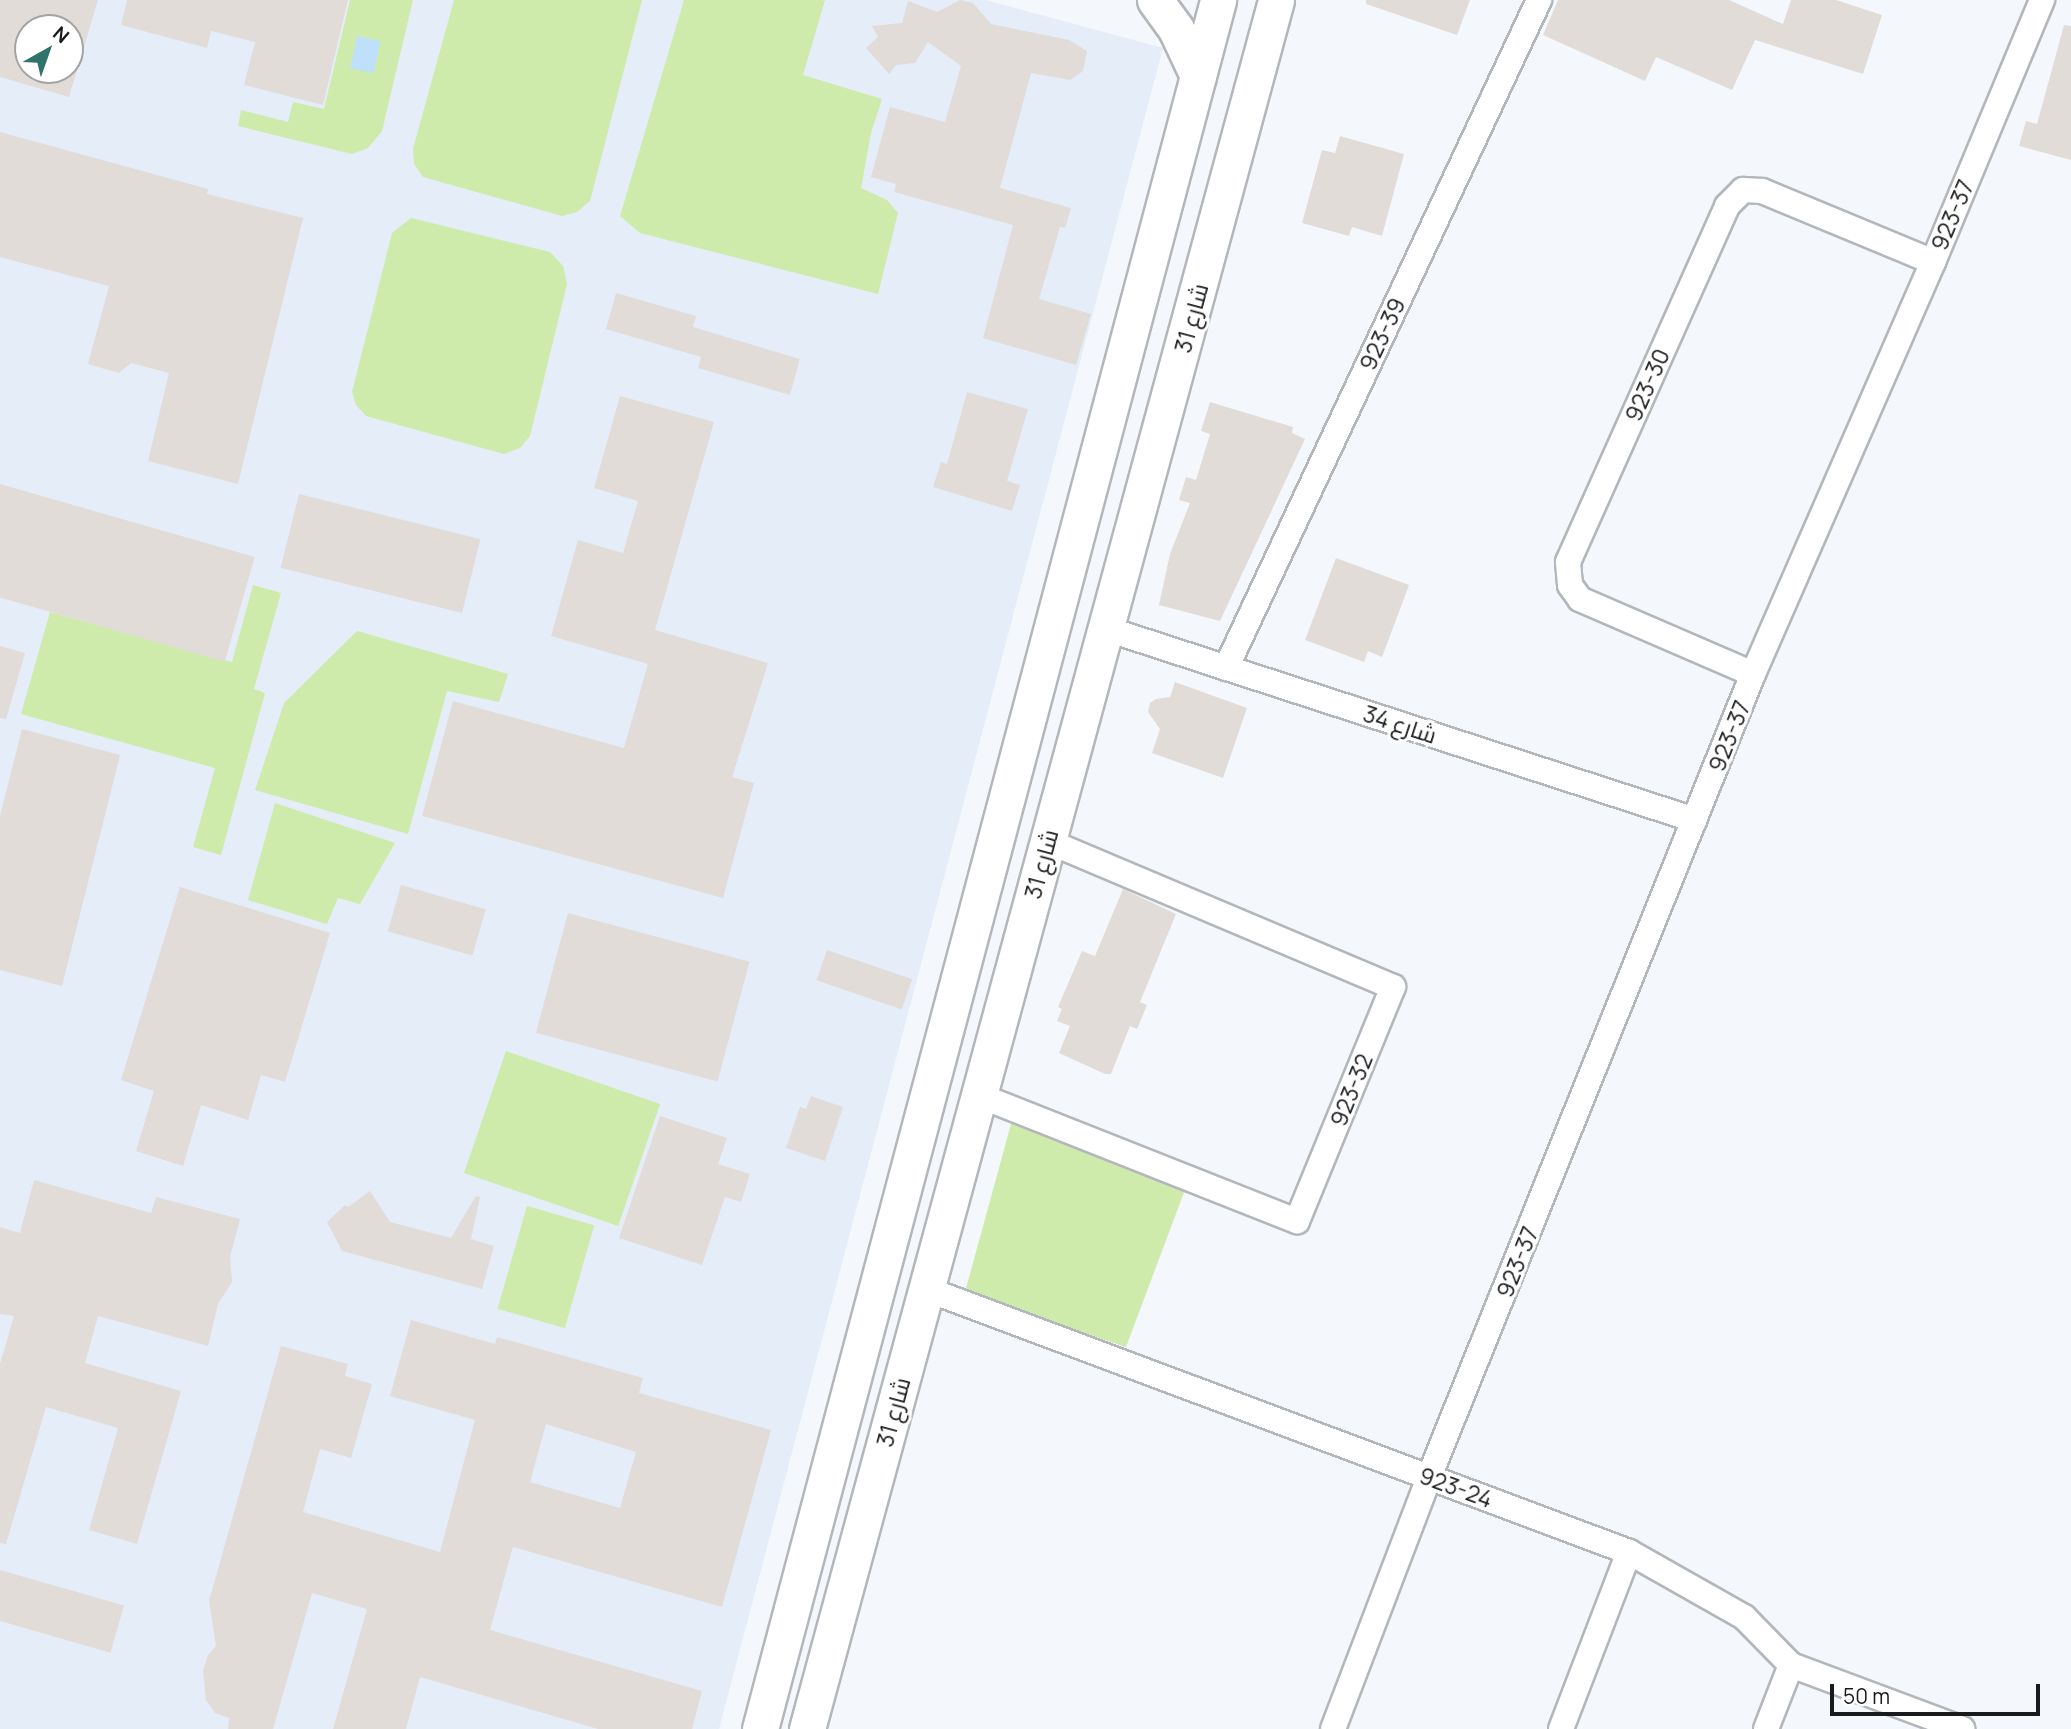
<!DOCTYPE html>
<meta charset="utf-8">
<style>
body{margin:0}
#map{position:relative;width:2071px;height:1729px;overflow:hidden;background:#f4f8fd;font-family:Manrope,Cairo,sans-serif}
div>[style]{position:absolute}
.built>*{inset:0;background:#e4edf8}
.green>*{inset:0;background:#ceebac;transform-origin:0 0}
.water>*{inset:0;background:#bfe0fa;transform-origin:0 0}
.building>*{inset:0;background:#e1dcd8;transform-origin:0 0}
.roads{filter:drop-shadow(2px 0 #b3b7bc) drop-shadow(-2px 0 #b3b7bc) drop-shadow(0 2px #b3b7bc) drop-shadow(0 -2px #b3b7bc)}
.street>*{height:24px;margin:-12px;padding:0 12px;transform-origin:12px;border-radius:12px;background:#fff}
.secondary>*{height:35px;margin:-17.5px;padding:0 17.5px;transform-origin:17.5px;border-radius:17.5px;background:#fff}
span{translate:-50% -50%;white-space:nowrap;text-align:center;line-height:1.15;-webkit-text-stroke:6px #fff;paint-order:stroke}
.street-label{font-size:23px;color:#181a1c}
.north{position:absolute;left:14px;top:14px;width:70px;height:70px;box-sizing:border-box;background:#fff;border:2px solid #a3a3a4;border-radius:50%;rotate:40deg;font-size:19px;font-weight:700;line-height:28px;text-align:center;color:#181a1c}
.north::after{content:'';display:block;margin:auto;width:24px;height:32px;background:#2f746a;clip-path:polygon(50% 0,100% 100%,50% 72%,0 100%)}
.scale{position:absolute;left:1830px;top:1684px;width:210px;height:32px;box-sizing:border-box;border:4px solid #181a1c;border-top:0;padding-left:9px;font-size:21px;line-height:24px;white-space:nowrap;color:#181a1c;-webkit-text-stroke:5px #fff;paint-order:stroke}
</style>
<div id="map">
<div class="built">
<div style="clip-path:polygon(evenodd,0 0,986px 0,1163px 48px,719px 1729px,0 1729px,0 0,28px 28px,70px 28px,70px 70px,28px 70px,28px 28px)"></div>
</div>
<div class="green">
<div style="clip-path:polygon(350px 0,413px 0,382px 131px,368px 148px,352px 154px,238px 126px,241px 110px,288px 122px,293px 102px,324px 109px)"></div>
<div style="clip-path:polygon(454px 0,642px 0,590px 201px,577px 212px,562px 216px,423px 177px,414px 164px,413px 149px)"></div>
<div style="clip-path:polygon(684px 0,825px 0,803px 75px,882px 99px,871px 133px,861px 188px,887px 200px,898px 213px,878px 294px,640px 233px,620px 216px)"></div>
<div style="clip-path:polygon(411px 218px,550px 252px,563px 266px,567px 284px,530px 436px,520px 448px,504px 454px,366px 416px,356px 405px,352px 392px,392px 233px)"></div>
<div style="clip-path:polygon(253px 585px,281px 593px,254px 689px,265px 693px,221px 855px,193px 847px,215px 768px,21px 714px,50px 612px,232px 662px)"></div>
<div style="clip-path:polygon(357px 631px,508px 674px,499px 702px,447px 691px,408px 834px,255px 790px,284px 703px)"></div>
<div style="clip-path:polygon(275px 803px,395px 843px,360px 904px,338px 898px,327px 924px,248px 900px)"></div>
<div style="left:506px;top:1051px;width:163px;height:129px;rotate:19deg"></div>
<div style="clip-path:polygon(1014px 1113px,1186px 1187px,1126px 1347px,965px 1292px)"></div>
<div style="left:527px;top:1206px;width:70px;height:107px;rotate:16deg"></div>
</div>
<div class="water">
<div style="left:357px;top:36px;width:24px;height:33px;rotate:12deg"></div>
</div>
<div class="building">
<div style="clip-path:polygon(evenodd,0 0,98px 0,69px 97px,0 77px,0 0,28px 28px,70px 28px,70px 70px,28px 70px,28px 28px)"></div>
<div style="clip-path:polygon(127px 0,348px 0,323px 105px,244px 85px,255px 42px,211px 31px,207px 48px,121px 25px)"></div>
<div style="clip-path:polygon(960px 0,973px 3px,991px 24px,1069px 40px,1087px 51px,1083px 71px,1070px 80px,1031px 73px,1000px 188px,1071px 208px,1065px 228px,1060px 227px,1039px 299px,1091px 314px,1076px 365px,983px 338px,1013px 225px,894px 192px,896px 184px,871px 177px,890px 107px,945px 122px,961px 66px,928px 42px,915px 63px,896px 65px,889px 74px,866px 48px,878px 37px,872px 26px,902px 23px,908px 1px,937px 12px)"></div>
<div style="clip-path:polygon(1366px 0,1470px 0,1457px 35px,1366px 4px)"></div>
<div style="clip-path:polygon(1558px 0,1729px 0,1783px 24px,1791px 0,1836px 0,1882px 15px,1863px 74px,1755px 40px,1732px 90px,1656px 57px,1645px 81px,1543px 35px)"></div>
<div style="clip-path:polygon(2064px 25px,2071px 26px,2071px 160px,2019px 146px,2026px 121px,2037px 124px)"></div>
<div style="clip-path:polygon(0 132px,208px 189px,207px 194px,303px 218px,238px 484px,148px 461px,169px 373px,131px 363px,119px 373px,88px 364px,109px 286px,0 257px)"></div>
<div style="clip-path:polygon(1340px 136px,1404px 154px,1382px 236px,1352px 227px,1349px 236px,1302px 223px,1322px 150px,1335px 153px)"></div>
<div style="clip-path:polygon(616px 293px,696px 316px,693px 327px,800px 359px,790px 395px,698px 368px,701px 357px,606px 329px)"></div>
<div style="clip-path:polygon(967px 392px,1028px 409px,1007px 481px,1020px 485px,1012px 511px,933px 487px,941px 462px,947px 464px)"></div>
<div style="clip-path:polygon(620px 396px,714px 422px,655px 630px,768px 663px,732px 777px,754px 783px,723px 898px,422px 816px,453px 701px,624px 748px,648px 664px,551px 636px,578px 540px,623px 553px,638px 501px,594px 488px)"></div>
<div style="clip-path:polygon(1210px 402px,1293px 427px,1292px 433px,1305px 439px,1220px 621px,1159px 605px,1170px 554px,1190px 503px,1179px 500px,1186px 477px,1196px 480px,1210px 434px,1201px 431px)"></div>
<div style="left:0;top:484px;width:265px;height:109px;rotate:16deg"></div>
<div style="left:299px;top:494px;width:187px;height:76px;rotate:14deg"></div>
<div style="clip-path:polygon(1336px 558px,1409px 585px,1382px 657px,1368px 651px,1364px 662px,1305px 640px)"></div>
<div style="clip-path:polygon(0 646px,25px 653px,6px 719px,0 718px)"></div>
<div style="clip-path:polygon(1175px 682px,1247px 708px,1223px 778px,1152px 753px,1160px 729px,1148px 712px,1150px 703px,1156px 699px,1170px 697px)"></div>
<div style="clip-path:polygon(22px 729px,120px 755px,62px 986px,0 970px,0 816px)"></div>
<div style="left:401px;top:885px;width:88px;height:48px;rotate:16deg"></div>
<div style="clip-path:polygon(180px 887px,330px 933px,285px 1082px,261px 1075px,248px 1120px,201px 1105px,183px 1166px,136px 1151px,154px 1091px,121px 1080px)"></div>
<div style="clip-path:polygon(1123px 889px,1176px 914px,1140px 1002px,1147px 1005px,1137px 1029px,1130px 1026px,1111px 1074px,1105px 1074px,1059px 1053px,1070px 1026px,1057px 1021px,1062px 1009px,1058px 1007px,1082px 951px,1095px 956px)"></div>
<div style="left:568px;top:913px;width:188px;height:124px;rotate:15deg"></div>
<div style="left:827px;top:950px;width:90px;height:32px;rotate:19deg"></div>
<div style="clip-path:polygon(811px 1096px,843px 1107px,825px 1161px,786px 1148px,800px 1107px,806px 1109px)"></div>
<div style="clip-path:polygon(660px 1116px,727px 1138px,718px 1164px,750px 1174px,741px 1202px,725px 1197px,702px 1265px,619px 1238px)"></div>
<div style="clip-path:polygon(34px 1180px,151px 1213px,156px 1197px,240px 1219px,230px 1257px,232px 1282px,218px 1304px,208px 1346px,98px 1316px,85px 1363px,181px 1391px,137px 1544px,89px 1530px,118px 1428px,46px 1407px,6px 1544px,0 1543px,0 1364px,14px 1316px,0 1314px,0 1227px,20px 1233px)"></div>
<div style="clip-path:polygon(370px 1191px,390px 1222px,451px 1238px,476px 1196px,480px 1197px,471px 1239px,494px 1246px,482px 1289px,342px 1251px,327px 1222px,345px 1205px,348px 1207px)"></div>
<div style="clip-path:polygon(evenodd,411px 1320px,495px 1344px,497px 1337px,643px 1378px,639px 1393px,771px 1430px,722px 1607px,513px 1547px,490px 1630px,702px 1691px,692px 1729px,598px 1729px,420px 1677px,406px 1729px,333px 1729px,367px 1609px,312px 1593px,273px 1729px,228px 1729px,229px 1718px,215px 1713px,206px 1700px,203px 1670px,208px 1655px,216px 1646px,209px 1601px,281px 1346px,348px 1364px,345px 1376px,372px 1384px,351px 1458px,320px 1449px,303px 1512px,440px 1552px,475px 1420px,390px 1396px,411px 1320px,546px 1424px,636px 1452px,620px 1508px,530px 1482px,546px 1424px)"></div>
<div style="left:0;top:1570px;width:129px;height:49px;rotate:16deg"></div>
</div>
<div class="roads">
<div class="street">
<div style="left:1104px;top:628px;width:621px;rotate:18deg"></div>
<div style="left:1226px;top:668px;width:738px;rotate:-64.89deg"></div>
<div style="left:1753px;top:674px;width:189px;rotate:-156.6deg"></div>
<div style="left:1580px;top:599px;width:17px;rotate:-126deg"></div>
<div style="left:1570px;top:585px;width:23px;rotate:-95deg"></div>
<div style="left:1568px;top:562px;width:390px;rotate:-65.9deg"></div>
<div style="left:1727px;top:206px;width:23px;rotate:-45deg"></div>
<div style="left:1743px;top:190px;width:19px;rotate:3deg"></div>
<div style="left:1762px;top:191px;width:185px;rotate:22.5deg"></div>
<div style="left:978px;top:1095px;width:343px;rotate:21.6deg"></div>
<div style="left:1297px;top:1221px;width:253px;rotate:-67.7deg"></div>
<div style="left:1393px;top:987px;width:376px;rotate:-157.1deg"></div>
<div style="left:926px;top:1289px;width:751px;rotate:20.51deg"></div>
<div style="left:1629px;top:1552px;width:132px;rotate:29.5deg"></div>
<div style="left:1744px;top:1617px;width:67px;rotate:45.6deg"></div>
<div style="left:1791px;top:1665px;width:183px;rotate:20.5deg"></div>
<div style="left:1333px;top:1729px;width:270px;rotate:-69.1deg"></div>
<div style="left:1429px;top:1477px;width:866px;rotate:-68.03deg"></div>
<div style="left:1753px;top:674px;width:450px;rotate:-66.4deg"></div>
<div style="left:1933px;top:262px;width:284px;rotate:-67.4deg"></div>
<div style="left:1561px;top:1729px;width:190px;rotate:-69deg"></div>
<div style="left:1766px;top:1729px;width:69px;rotate:-68.7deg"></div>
</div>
<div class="secondary">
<div style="left:1155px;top:0;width:36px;rotate:54deg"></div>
<div style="left:1176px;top:29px;width:52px;rotate:64.9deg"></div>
<div style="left:760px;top:1729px;width:1789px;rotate:-75.16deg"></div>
<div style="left:807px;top:1729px;width:1791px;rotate:-74.82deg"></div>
</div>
</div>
<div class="street-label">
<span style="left:1952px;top:215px;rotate:-67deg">923-37</span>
<span style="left:1191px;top:318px;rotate:-75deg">شارع 31</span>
<span style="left:1382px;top:334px;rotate:-65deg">923-39</span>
<span style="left:1647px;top:385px;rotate:-66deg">923-30</span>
<span style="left:1400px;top:724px;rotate:18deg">شارع 34</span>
<span style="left:1729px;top:736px;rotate:-68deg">923-37</span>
<span style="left:1041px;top:864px;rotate:-75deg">شارع 31</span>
<span style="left:1351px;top:1090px;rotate:-68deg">923-32</span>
<span style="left:1517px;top:1262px;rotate:-68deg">923-37</span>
<span style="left:893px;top:1412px;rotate:-75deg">شارع 31</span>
<span style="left:1456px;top:1487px;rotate:20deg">923-24</span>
</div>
<div class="north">N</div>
<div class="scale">50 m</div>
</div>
